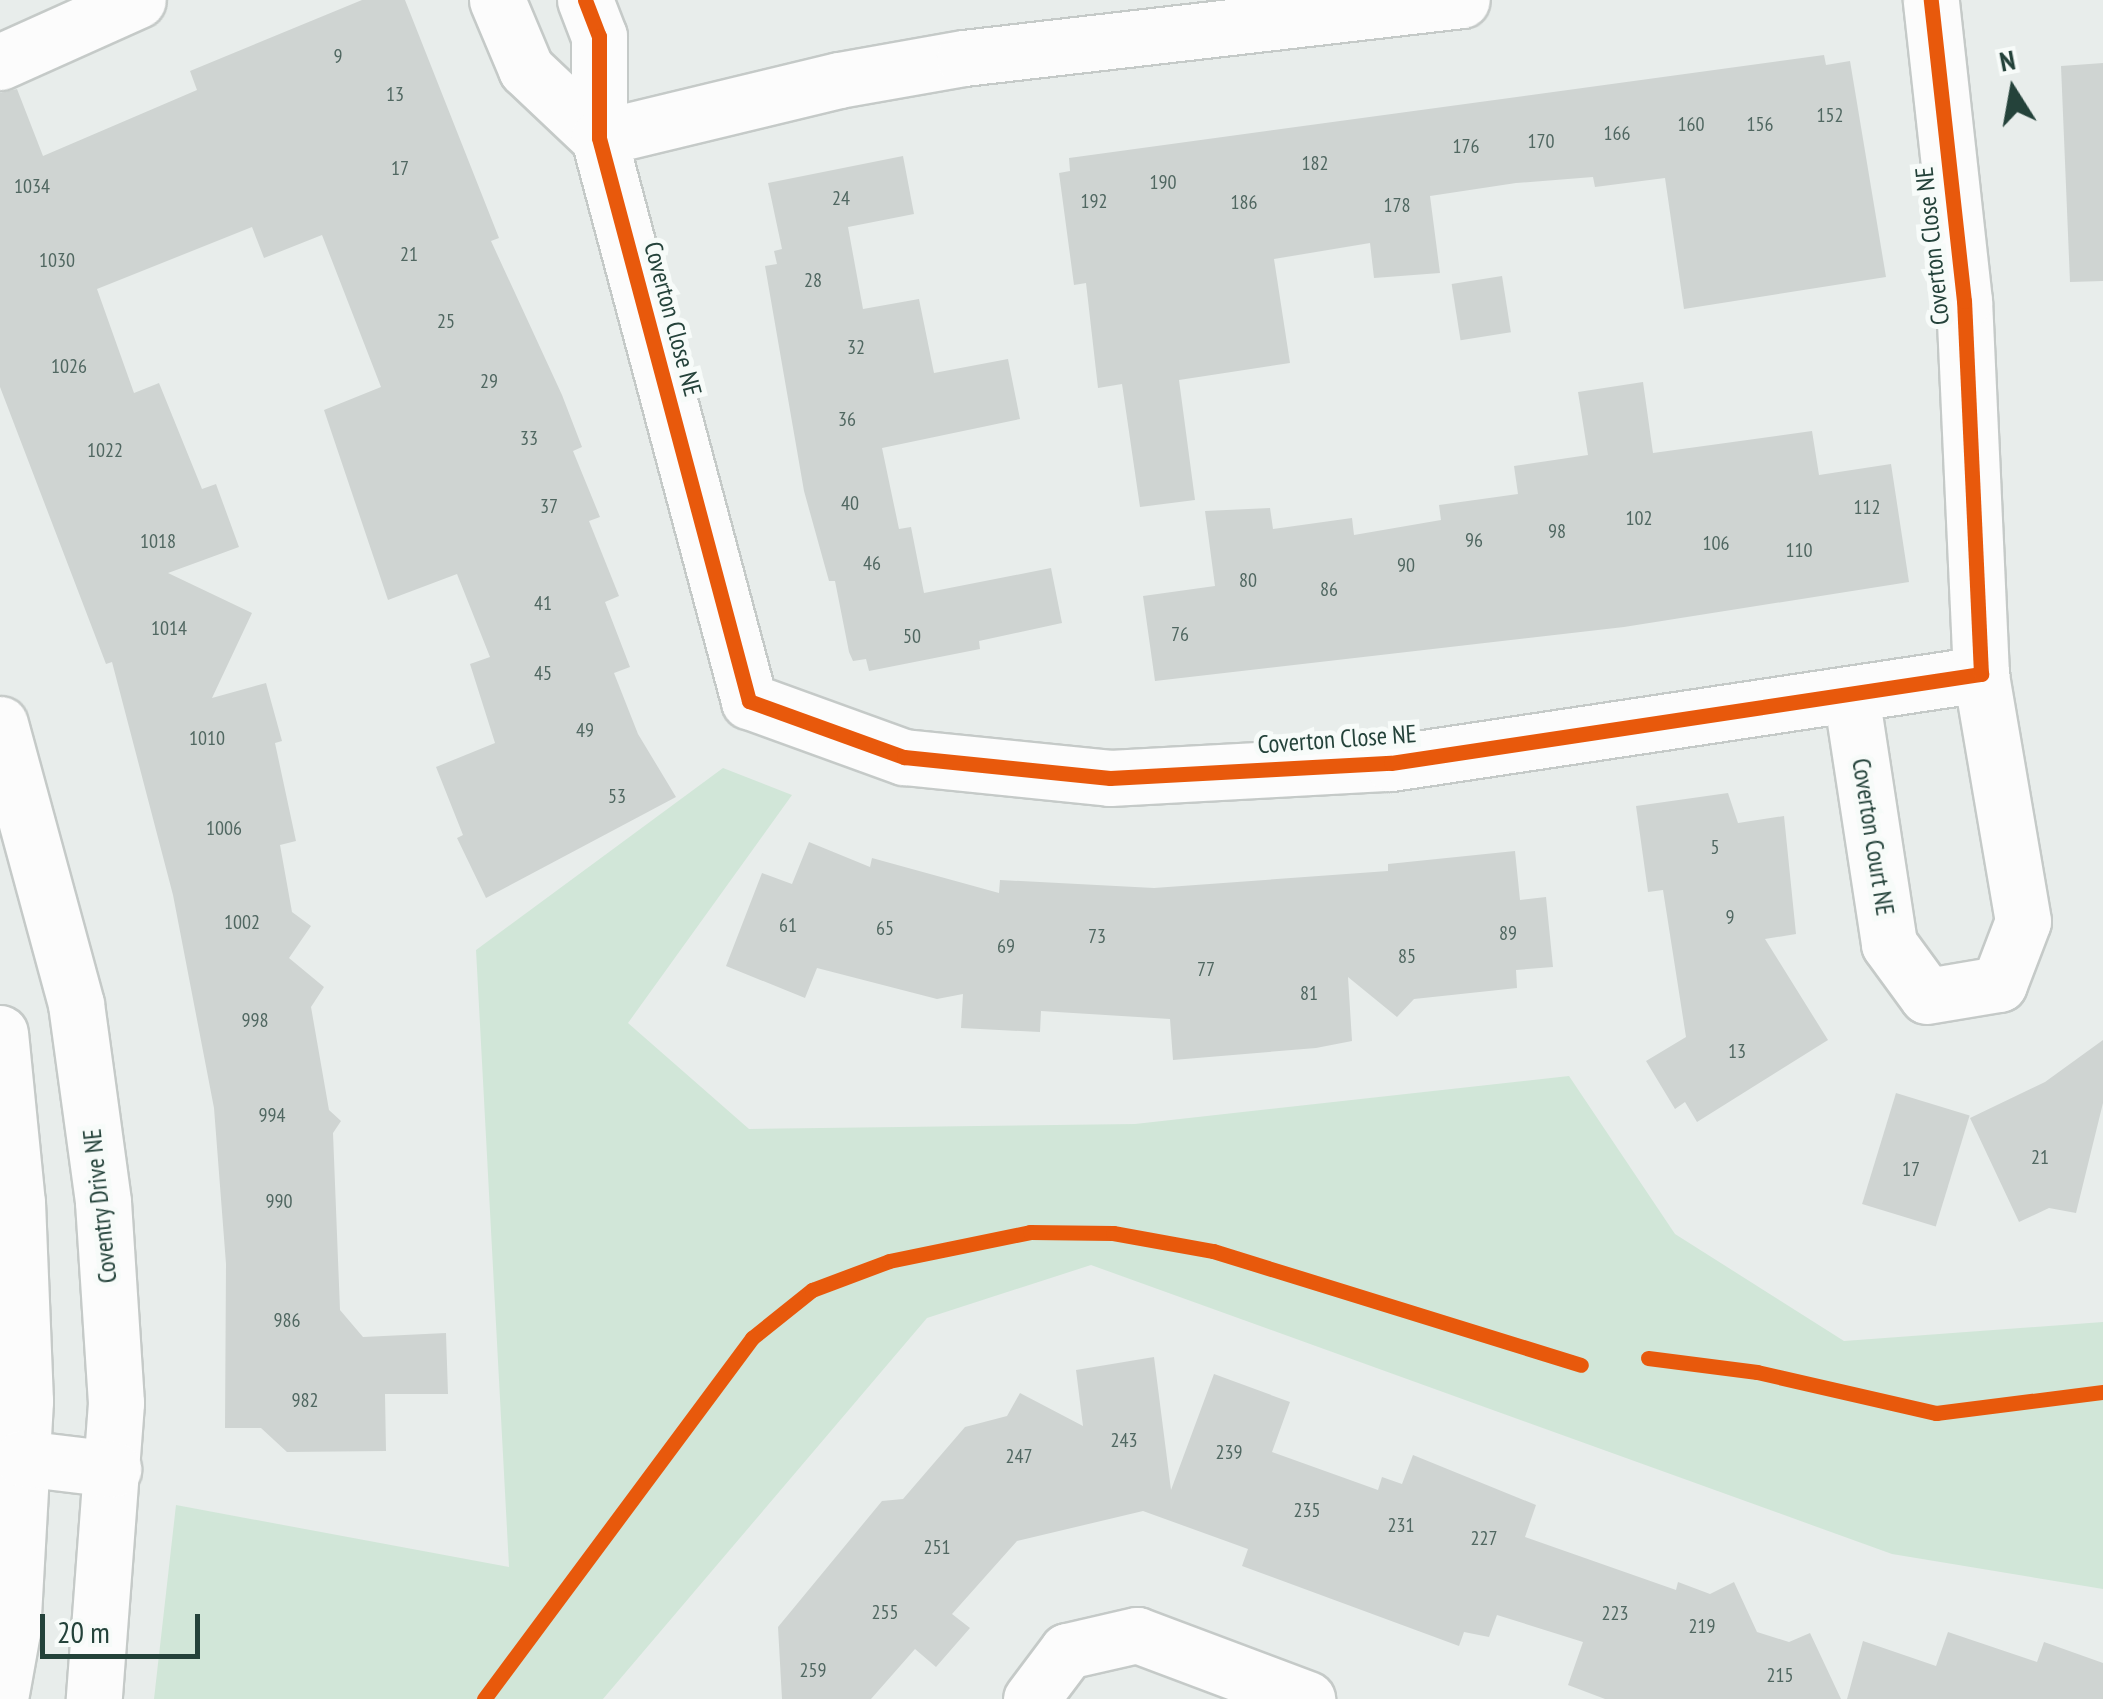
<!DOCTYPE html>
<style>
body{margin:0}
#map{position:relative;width:2103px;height:1699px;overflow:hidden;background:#e8edeb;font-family:"PT Sans Narrow",sans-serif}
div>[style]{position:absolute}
.green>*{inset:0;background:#d1e6d8}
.building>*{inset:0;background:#cfd4d2;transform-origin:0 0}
.roads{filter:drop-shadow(2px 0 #c5cac8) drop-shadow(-2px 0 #c5cac8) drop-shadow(0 2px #c5cac8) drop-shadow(0 -2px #c5cac8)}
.minor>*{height:55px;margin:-27.5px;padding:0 27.5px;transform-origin:27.5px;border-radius:27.5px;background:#fcfcfc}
.cycleway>*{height:15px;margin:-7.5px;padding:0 7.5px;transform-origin:7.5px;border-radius:7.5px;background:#e8590c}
span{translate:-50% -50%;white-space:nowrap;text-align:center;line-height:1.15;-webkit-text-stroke:10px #f7fbf9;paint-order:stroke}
.number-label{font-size:20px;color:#506761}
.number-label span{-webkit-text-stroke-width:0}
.street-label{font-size:25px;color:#24423a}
.north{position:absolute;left:1963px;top:40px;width:100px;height:100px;-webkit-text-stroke:8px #f7fbf9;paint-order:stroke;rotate:349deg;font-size:28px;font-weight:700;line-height:40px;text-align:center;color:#24423a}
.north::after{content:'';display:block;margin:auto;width:35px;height:45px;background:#24423a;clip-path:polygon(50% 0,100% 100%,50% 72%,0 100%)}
.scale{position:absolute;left:40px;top:1614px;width:160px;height:45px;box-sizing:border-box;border:5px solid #24423a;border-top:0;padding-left:12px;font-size:30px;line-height:35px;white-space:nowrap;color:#24423a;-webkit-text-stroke:8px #f7fbf9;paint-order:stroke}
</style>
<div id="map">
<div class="green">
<div style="clip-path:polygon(723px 768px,792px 795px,628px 1023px,749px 1129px,1135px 1124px,1569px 1076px,1675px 1234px,1844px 1341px,2103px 1322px,2103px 1589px,1892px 1554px,1091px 1265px,927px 1318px,603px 1699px,154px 1699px,176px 1505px,509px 1567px,476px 950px)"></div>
</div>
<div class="building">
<div style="clip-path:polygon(362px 0,405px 0,499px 238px,491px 241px,562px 395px,582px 447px,573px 451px,600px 517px,589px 521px,619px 596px,605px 602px,630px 667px,614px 673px,638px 734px,676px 797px,486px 898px,457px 838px,463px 835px,436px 767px,495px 743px,470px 664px,490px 657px,457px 574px,388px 600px,324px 410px,381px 387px,322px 235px,264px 258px,252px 227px,97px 289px,134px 393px,159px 383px,202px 489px,216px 484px,239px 547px,168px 573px,252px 613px,212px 698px,266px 683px,282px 741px,275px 743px,296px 841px,280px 845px,292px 912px,311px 926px,289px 958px,324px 987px,311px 1007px,329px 1110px,341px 1121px,333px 1133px,340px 1310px,363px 1337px,446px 1333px,448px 1394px,385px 1394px,386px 1451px,287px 1452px,261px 1428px,225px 1428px,226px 1264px,214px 1108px,173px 895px,112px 662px,106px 664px,0 387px,0 93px,17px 89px,43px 156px,197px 90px,190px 71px)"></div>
<div style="clip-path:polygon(1824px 55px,1826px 65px,1850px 61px,1886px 277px,1684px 309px,1665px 178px,1595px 187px,1593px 177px,1516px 183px,1430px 196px,1440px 273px,1374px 278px,1370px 243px,1274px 259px,1290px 363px,1179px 380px,1195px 500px,1140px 507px,1122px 384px,1098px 388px,1086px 283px,1074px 285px,1059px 173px,1070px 171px,1069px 158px)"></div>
<div style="clip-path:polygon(2103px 63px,2103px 281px,2070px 282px,2061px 66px)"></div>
<div style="clip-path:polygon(903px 156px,914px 214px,848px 227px,863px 309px,919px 299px,934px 373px,1008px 359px,1020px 419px,882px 448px,899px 529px,911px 527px,924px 593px,1051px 568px,1062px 623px,979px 641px,980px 649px,869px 671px,866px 659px,853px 661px,849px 652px,835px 581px,829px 581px,804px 491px,765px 266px,777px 264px,774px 251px,782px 249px,768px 183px)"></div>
<div style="left:1502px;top:276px;width:57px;height:51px;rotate:81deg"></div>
<div style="clip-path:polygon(1643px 382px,1653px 453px,1812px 431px,1819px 475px,1891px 464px,1909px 582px,1624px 627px,1155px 681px,1143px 596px,1215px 586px,1205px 511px,1270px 508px,1273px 529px,1352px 518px,1354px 535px,1441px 520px,1439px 505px,1518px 494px,1514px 466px,1588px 455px,1578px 392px)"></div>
<div style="clip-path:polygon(1728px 793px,1738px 823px,1784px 816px,1796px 934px,1765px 939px,1828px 1040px,1697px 1122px,1685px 1102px,1675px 1109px,1646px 1061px,1686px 1037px,1663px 890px,1648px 892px,1636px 806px)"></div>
<div style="clip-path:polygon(809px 842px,870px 867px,872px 858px,999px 893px,1000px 880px,1154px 888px,1388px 871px,1388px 864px,1515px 851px,1520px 900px,1546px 897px,1553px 967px,1516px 970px,1517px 988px,1414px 999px,1397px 1017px,1348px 977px,1352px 1041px,1316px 1048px,1173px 1060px,1170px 1019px,1041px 1011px,1040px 1032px,961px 1028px,963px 994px,937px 999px,817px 968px,805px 998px,726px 966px,762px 873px,792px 884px)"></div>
<div style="clip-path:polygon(2103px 1040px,2103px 1103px,2076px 1213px,2049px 1208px,2019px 1222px,1970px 1118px,2045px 1082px)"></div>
<div style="left:1896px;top:1093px;width:77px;height:116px;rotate:17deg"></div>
<div style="clip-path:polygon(1154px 1357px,1171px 1490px,1214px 1374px,1290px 1402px,1272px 1452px,1378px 1490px,1382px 1477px,1402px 1484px,1413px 1455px,1536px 1505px,1525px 1537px,1676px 1590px,1678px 1582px,1710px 1594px,1734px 1582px,1757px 1632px,1789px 1642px,1810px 1633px,1841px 1699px,1605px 1699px,1568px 1685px,1583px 1642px,1497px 1615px,1489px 1637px,1464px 1632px,1459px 1646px,1242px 1566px,1248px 1549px,1143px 1511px,1017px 1541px,952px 1614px,970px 1628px,936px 1667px,915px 1649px,871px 1699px,782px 1699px,778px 1627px,882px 1501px,903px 1499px,965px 1427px,1007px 1416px,1020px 1393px,1083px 1426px,1076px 1370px)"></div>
<div style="clip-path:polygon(1948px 1632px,2037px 1662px,2044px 1642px,2103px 1663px,2103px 1699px,1847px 1699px,1863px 1641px,1936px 1666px)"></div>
</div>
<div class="roads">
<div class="minor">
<div style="left:497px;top:0;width:75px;rotate:67.2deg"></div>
<div style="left:526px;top:69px;width:100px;rotate:43.4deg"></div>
<div style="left:585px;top:0;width:39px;rotate:69deg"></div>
<div style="left:599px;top:36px;width:102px;rotate:90deg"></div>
<div style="left:599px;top:138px;width:583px;rotate:75.08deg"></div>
<div style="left:749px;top:701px;width:165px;rotate:19.9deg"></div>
<div style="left:904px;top:757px;width:207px;rotate:5.8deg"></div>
<div style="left:1110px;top:778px;width:281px;rotate:-3.1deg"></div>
<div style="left:1391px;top:763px;width:597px;rotate:-8.58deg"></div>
<div style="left:1981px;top:674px;width:373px;rotate:-92.6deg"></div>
<div style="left:1964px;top:301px;width:303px;rotate:-96.3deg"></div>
<div style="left:0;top:62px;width:151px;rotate:-24.2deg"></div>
<div style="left:599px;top:138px;width:247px;rotate:-13.6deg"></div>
<div style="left:839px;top:80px;width:127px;rotate:-10deg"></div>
<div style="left:964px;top:58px;width:501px;rotate:-6.64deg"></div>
<div style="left:1851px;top:695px;width:252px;rotate:81.3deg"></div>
<div style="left:1889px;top:944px;width:64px;rotate:53.8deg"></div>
<div style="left:1927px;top:996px;width:73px;rotate:-9.5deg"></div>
<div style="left:1999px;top:984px;width:67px;rotate:-69.1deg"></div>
<div style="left:2023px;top:921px;width:251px;rotate:-99.7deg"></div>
<div style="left:0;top:724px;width:290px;rotate:74.8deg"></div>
<div style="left:76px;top:1004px;width:200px;rotate:82.2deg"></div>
<div style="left:103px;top:1202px;width:201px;rotate:86.3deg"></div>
<div style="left:116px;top:1403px;width:297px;rotate:94.3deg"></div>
<div style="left:0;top:1033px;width:170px;rotate:84.3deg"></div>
<div style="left:17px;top:1202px;width:199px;rotate:87.7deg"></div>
<div style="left:25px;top:1401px;width:231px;rotate:93.2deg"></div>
<div style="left:12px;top:1632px;width:68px;rotate:100.2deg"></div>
<div style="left:22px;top:1458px;width:92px;rotate:6.9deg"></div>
<div style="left:1031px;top:1699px;width:60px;rotate:-53.1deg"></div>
<div style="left:1067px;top:1651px;width:72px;rotate:-12.9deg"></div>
<div style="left:1137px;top:1635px;width:182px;rotate:20.6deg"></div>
</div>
</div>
<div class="cycleway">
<div style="left:585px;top:0;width:39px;rotate:69deg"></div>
<div style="left:599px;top:36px;width:102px;rotate:90deg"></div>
<div style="left:599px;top:138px;width:583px;rotate:75.08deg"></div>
<div style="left:749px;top:701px;width:165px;rotate:19.9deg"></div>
<div style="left:904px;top:757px;width:207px;rotate:5.8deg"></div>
<div style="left:1110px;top:778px;width:281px;rotate:-3.1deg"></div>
<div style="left:1391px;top:763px;width:597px;rotate:-8.58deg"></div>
<div style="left:1981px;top:674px;width:373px;rotate:-92.6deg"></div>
<div style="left:1964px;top:301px;width:303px;rotate:-96.3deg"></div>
<div style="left:1648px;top:1358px;width:110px;rotate:7.3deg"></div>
<div style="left:1757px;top:1372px;width:184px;rotate:12.9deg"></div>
<div style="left:1936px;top:1413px;width:168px;rotate:-7.2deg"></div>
<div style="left:484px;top:1699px;width:450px;rotate:-53.4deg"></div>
<div style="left:752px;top:1338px;width:77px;rotate:-38.7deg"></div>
<div style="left:812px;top:1290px;width:82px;rotate:-20.6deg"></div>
<div style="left:889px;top:1261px;width:144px;rotate:-11.6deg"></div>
<div style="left:1030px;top:1232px;width:83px;rotate:0.7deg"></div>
<div style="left:1113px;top:1233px;width:102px;rotate:10.2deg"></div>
<div style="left:1213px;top:1251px;width:385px;rotate:17.2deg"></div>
</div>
<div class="number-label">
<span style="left:338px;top:56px">9</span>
<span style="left:395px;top:94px">13</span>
<span style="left:1830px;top:115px">152</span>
<span style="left:1691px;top:124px">160</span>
<span style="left:1760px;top:124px">156</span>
<span style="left:1617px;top:133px">166</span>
<span style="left:1541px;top:141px">170</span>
<span style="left:1466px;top:146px">176</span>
<span style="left:1315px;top:163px">182</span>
<span style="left:400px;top:168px">17</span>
<span style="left:1163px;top:182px">190</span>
<span style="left:32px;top:186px">1034</span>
<span style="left:841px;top:198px">24</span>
<span style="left:1094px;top:201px">192</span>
<span style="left:1244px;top:202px">186</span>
<span style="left:1397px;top:205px">178</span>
<span style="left:409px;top:254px">21</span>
<span style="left:57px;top:260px">1030</span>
<span style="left:813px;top:280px">28</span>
<span style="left:446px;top:321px">25</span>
<span style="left:856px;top:347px">32</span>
<span style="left:69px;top:366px">1026</span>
<span style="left:489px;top:381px">29</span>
<span style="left:847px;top:419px">36</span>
<span style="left:529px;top:438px">33</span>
<span style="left:105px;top:450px">1022</span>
<span style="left:850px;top:503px">40</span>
<span style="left:549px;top:506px">37</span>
<span style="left:1867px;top:507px">112</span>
<span style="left:1639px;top:518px">102</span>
<span style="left:1557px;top:531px">98</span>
<span style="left:1474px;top:540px">96</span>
<span style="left:158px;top:541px">1018</span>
<span style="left:1716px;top:543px">106</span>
<span style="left:1799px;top:550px">110</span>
<span style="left:872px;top:563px">46</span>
<span style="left:1406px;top:565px">90</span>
<span style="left:1248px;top:580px">80</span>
<span style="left:1329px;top:589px">86</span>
<span style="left:543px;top:603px">41</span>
<span style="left:169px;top:628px">1014</span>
<span style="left:1180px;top:634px">76</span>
<span style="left:912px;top:636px">50</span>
<span style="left:543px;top:673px">45</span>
<span style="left:585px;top:730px">49</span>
<span style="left:207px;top:738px">1010</span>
<span style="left:617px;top:796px">53</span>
<span style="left:224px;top:828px">1006</span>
<span style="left:1715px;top:847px">5</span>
<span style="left:1730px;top:917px">9</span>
<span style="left:242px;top:922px">1002</span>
<span style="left:788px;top:925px">61</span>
<span style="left:885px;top:928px">65</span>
<span style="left:1508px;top:933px">89</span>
<span style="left:1097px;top:936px">73</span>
<span style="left:1006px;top:946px">69</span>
<span style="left:1407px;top:956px">85</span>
<span style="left:1206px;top:969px">77</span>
<span style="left:1309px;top:993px">81</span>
<span style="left:255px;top:1020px">998</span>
<span style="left:1737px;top:1051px">13</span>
<span style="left:272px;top:1115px">994</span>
<span style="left:2040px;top:1157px">21</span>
<span style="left:1911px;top:1169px">17</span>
<span style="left:279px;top:1201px">990</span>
<span style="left:287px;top:1320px">986</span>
<span style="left:305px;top:1400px">982</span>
<span style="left:1124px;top:1440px">243</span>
<span style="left:1229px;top:1452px">239</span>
<span style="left:1019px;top:1456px">247</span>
<span style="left:1307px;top:1510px">235</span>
<span style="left:1401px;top:1525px">231</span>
<span style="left:1484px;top:1538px">227</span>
<span style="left:937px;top:1547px">251</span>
<span style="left:885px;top:1612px">255</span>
<span style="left:1615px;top:1613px">223</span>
<span style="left:1702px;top:1626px">219</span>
<span style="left:813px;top:1670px">259</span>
<span style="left:1780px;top:1675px">215</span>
</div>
<div class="street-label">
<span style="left:1932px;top:246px;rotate:-96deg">Coverton Close NE</span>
<span style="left:673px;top:319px;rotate:75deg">Coverton Close NE</span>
<span style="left:1337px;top:739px;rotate:-4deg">Coverton Close NE</span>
<span style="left:1873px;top:837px;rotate:81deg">Coverton Court NE</span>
<span style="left:100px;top:1206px;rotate:-96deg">Coventry Drive NE</span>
</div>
<div class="north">N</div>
<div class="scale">20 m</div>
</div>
